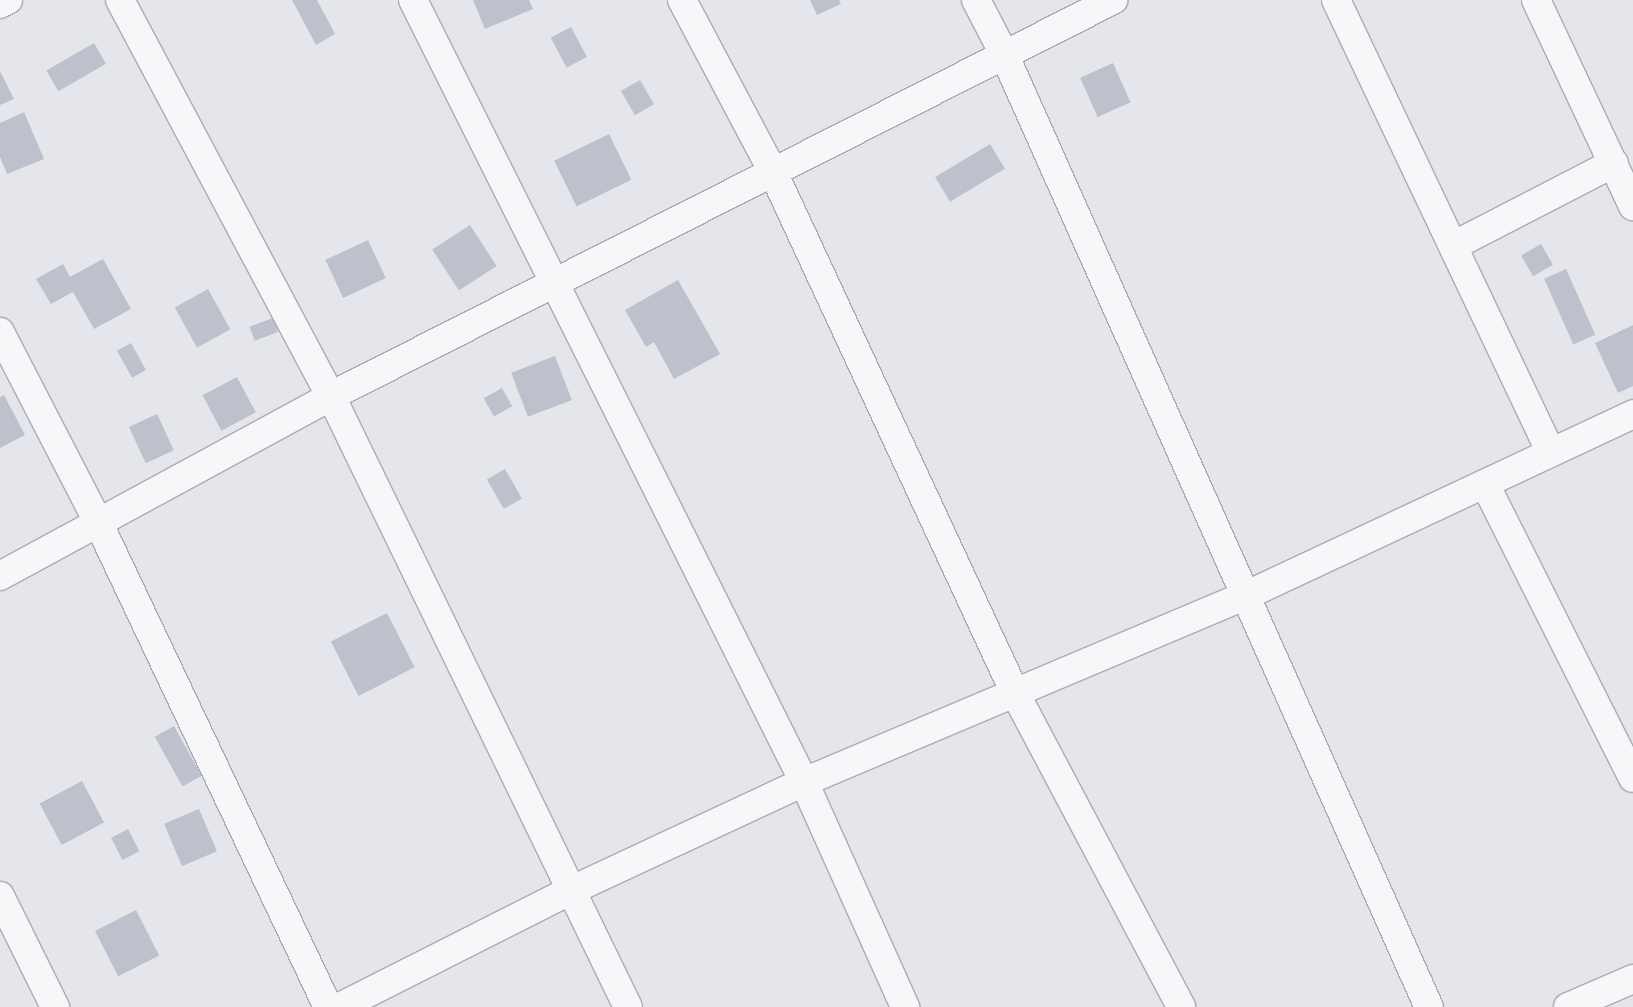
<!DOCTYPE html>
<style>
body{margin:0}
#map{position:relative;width:1633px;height:1007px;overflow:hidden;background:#e4e6ec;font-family:"Archivo Narrow",sans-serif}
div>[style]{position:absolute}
.building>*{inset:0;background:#bec1cc;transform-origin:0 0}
.roads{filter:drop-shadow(1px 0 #a9acb6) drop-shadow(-1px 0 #a9acb6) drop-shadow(0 1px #a9acb6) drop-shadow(0 -1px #a9acb6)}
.street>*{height:28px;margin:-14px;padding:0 14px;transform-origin:14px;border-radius:14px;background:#f7f7fa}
span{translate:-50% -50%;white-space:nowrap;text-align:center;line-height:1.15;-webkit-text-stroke:5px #f4f5f9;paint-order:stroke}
</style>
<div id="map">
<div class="building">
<div style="clip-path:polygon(292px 0,317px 0,335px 34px,316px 45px)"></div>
<div style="clip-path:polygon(473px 0,529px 0,533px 9px,485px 29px)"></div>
<div style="clip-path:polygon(810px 0,839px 0,841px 4px,817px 15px)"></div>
<div style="left:571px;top:27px;width:34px;height:23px;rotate:62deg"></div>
<div style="left:94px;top:43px;width:24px;height:55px;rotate:60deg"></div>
<div style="left:1113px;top:63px;width:43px;height:36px;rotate:66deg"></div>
<div style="clip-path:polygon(0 71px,14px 99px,0 105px)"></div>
<div style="left:640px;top:80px;width:28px;height:22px;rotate:60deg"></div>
<div style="clip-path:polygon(24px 112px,44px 159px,7px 174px,0 157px,0 123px)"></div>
<div style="left:609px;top:134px;width:51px;height:61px;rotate:64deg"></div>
<div style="left:990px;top:144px;width:29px;height:64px;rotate:59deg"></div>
<div style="left:470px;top:225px;width:49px;height:45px;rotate:57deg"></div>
<div style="left:368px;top:240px;width:42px;height:47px;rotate:65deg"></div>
<div style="left:1541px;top:244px;width:24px;height:23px;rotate:60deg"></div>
<div style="clip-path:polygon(103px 259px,131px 309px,94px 329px,73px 292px,51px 304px,36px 279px,63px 264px,70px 277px)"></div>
<div style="left:1566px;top:269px;width:72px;height:24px;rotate:66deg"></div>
<div style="clip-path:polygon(678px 280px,720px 354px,674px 379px,654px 342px,646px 347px,625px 310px)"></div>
<div style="left:208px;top:289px;width:46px;height:38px;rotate:61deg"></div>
<div style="left:273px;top:318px;width:15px;height:25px;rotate:70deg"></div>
<div style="clip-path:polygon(1633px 325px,1633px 386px,1618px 393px,1595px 343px)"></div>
<div style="left:131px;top:343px;width:31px;height:16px;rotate:61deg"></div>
<div style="left:555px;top:356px;width:47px;height:47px;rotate:69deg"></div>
<div style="left:237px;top:377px;width:40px;height:39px;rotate:62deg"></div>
<div style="left:502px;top:388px;width:21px;height:21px;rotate:61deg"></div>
<div style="clip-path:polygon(4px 395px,25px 435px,0 448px,0 397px)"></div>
<div style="left:157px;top:414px;width:40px;height:31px;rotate:65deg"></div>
<div style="left:505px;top:469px;width:34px;height:21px;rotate:60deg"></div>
<div style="left:387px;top:613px;width:61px;height:63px;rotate:63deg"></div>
<div style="left:174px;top:726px;width:57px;height:22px;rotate:61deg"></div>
<div style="left:82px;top:781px;width:47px;height:48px;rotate:62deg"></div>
<div style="left:199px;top:809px;width:46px;height:38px;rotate:67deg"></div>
<div style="left:128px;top:829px;width:25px;height:19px;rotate:63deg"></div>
<div style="left:136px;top:910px;width:51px;height:46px;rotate:63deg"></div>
</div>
<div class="roads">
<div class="street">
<div style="left:120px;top:0;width:449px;rotate:62deg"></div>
<div style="left:331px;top:396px;width:679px;rotate:64.08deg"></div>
<div style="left:413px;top:0;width:874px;rotate:63.43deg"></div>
<div style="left:804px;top:782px;width:247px;rotate:65.8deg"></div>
<div style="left:682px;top:0;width:195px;rotate:62.1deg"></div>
<div style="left:773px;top:172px;width:574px;rotate:65.09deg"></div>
<div style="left:1015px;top:693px;width:355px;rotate:62.1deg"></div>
<div style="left:976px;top:0;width:61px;rotate:62.6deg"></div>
<div style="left:1004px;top:54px;width:1043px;rotate:65.97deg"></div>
<div style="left:1336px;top:0;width:501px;rotate:64.61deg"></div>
<div style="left:1536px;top:0;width:228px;rotate:64.8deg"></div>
<div style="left:0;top:4px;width:9px;rotate:-27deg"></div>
<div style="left:1453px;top:246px;width:181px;rotate:-27.3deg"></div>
<div style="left:0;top:332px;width:214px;rotate:62.7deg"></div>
<div style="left:98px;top:522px;width:537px;rotate:64.63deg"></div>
<div style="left:1485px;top:484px;width:329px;rotate:63.3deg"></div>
<div style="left:0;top:576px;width:377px;rotate:-28.5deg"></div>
<div style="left:331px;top:396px;width:877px;rotate:-26.86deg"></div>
<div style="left:0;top:896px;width:124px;rotate:63.6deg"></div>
<div style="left:340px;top:1007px;width:258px;rotate:-26.8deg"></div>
<div style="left:570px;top:891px;width:258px;rotate:-25deg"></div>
<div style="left:804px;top:782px;width:479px;rotate:-22.9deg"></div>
<div style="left:1245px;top:596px;width:429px;rotate:-25.1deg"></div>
<div style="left:1568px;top:1007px;width:71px;rotate:-23.3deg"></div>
</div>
</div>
</div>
